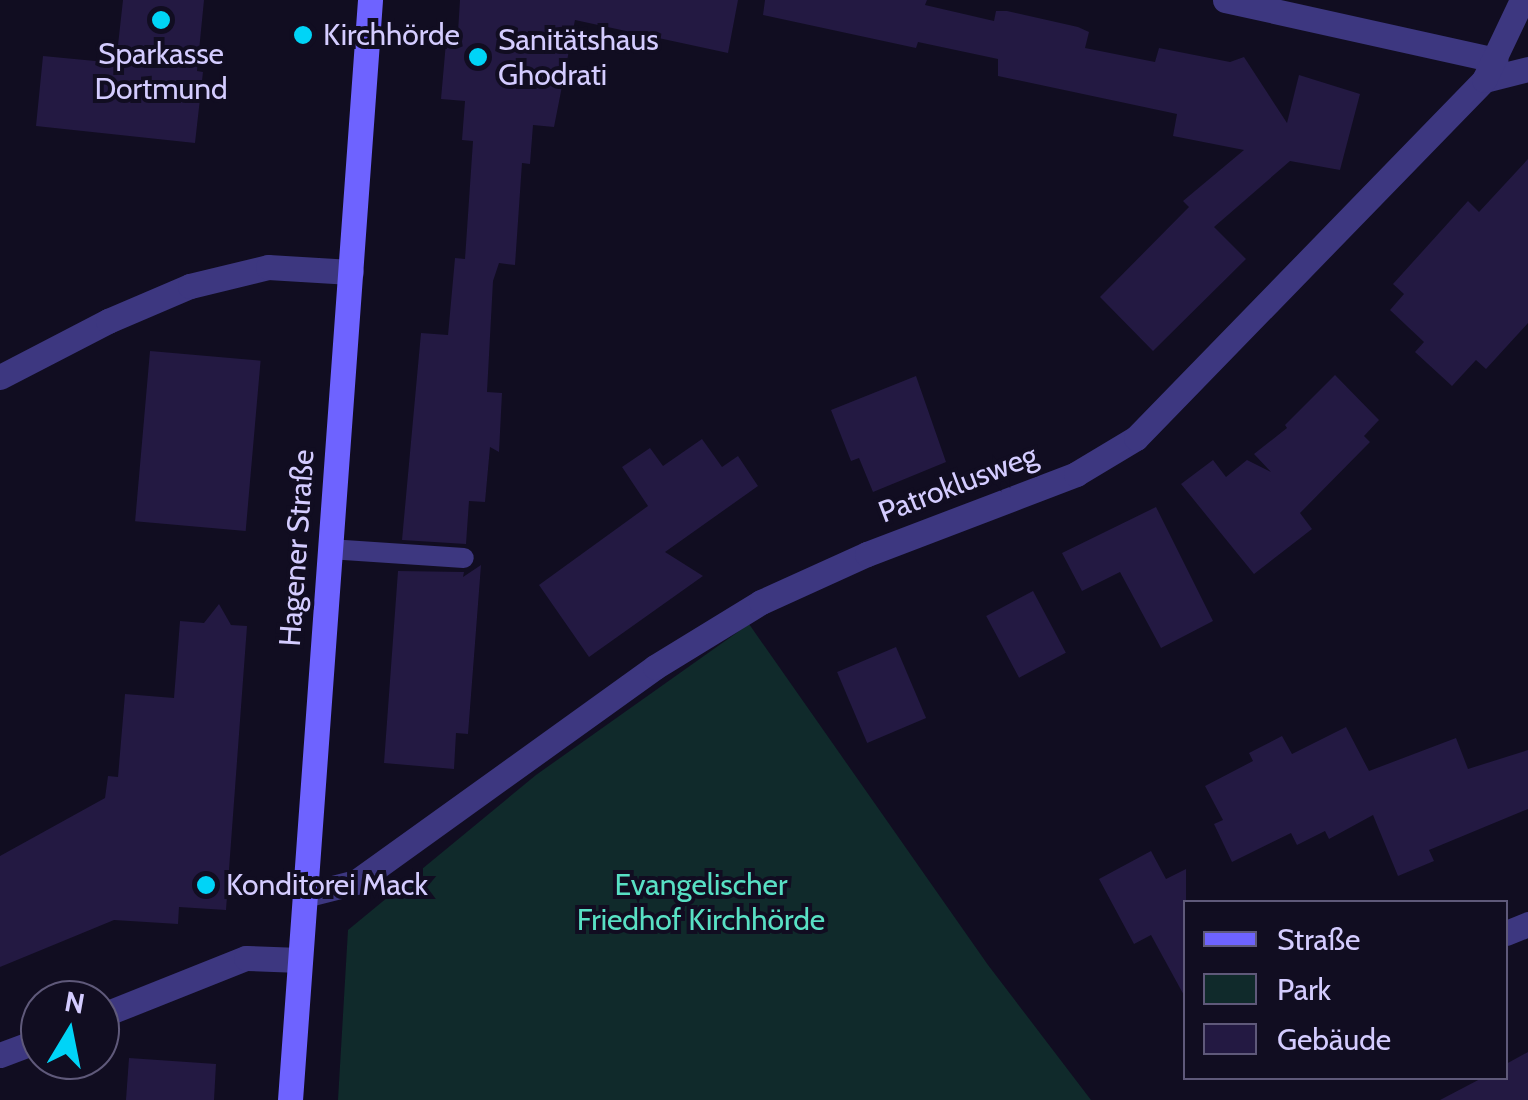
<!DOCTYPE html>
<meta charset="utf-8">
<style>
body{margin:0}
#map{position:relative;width:1528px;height:1100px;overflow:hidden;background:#110d21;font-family:Cabin,sans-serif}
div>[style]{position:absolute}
.green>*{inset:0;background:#102a2b}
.building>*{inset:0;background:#231942;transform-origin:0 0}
.lane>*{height:20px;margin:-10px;padding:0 10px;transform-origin:10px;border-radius:10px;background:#3d3780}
.street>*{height:25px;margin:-12.5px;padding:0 12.5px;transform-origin:12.5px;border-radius:12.5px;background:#3d3780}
.secondary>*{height:25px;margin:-12.5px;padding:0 12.5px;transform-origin:12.5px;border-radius:12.5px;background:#6e63ff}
.dots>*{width:28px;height:28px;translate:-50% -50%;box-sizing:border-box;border:5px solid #110d21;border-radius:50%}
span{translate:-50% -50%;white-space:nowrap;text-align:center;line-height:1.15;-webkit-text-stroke:8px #110d21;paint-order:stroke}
.poi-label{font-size:30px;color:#d4ccff}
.left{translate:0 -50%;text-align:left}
.street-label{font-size:30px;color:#d4ccff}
.park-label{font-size:30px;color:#58e0c4}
.legend{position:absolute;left:1183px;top:900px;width:325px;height:180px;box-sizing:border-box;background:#110d21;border:2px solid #5f597a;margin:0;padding:12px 18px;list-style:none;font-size:30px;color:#d4ccff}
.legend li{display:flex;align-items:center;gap:20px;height:50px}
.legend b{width:50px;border:2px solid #5f597a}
.north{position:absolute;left:20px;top:980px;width:100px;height:100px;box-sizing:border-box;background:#110d21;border:2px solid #5f597a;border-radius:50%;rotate:10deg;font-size:28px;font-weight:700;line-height:40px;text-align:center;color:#d4ccff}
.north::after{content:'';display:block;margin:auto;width:35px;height:45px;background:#00d4f7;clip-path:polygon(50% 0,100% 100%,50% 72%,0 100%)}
</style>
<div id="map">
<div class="green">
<div style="clip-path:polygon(749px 624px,988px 965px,1091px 1100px,338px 1100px,348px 930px,536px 775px)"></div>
</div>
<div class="building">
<div style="clip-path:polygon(123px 0,204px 0,197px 71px,203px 72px,195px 143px,36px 126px,43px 56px,116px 63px)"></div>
<div style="clip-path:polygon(460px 0,738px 0,728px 53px,575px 20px,554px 127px,533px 125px,530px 164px,522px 163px,515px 265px,499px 263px,493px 281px,487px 392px,502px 393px,499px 452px,490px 447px,485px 502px,469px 501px,466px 544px,402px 540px,421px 333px,448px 335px,455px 258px,465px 259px,473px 141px,462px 140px,465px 101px,441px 99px,447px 31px,458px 32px)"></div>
<div style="clip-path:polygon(765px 0,927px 0,925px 5px,994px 21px,996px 11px,1007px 11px,1078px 27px,1089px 32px,1085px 48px,1155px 62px,1159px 48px,1230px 62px,1244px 57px,1287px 123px,1299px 75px,1360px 94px,1340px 170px,1290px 161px,1214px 227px,1246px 259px,1153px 351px,1100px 297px,1189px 207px,1183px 201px,1244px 150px,1173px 136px,1177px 114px,998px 76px,998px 59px,918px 42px,916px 48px,763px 15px)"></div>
<div style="clip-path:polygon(1528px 159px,1528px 323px,1486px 369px,1476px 360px,1452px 386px,1415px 352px,1424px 342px,1390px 310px,1404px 294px,1393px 284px,1468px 201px,1479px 212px)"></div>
<div style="left:150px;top:351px;width:111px;height:171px;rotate:5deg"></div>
<div style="clip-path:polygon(1335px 375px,1379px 420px,1364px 436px,1370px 442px,1300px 513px,1312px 529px,1254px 574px,1181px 484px,1213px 460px,1226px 477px,1247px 460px,1271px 472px,1254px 454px,1287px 428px,1285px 425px)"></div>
<div style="clip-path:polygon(916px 376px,946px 462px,873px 492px,859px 458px,851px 461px,831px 410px)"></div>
<div style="clip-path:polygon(702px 439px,722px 467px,738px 456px,758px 486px,665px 552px,703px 576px,589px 657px,539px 585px,648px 506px,622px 467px,650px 448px,663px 466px)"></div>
<div style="clip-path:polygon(1156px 507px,1213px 621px,1161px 648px,1120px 572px,1082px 591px,1062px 553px)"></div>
<div style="clip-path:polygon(481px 565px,468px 734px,456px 733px,454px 769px,384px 763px,398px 571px,464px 572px,463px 577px)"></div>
<div style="left:1033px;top:591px;width:70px;height:53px;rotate:62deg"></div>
<div style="clip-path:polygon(219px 604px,231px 625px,247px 626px,226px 910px,179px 907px,178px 924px,114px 920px,0 967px,0 856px,105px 798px,108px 776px,118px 777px,125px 694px,174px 698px,180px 621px,204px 623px)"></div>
<div style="left:896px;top:647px;width:77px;height:64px;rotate:67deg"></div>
<div style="clip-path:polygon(1346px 727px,1369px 771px,1456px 738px,1468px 769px,1528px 750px,1528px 809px,1429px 850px,1434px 861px,1398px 876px,1373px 815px,1329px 839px,1325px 831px,1297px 845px,1291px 833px,1232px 862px,1214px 824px,1223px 820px,1205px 786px,1253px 761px,1249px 753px,1282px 736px,1292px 754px)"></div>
<div style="clip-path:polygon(1151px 851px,1166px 879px,1186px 869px,1186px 999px,1151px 935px,1134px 944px,1099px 879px)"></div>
<div style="clip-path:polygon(1528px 1052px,1528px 1100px,1440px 1100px,1482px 1078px,1506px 1078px,1506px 1064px)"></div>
<div style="clip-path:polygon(129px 1058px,216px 1064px,214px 1100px,126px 1100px)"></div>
</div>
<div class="lane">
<div style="left:329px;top:549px;width:135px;rotate:3.8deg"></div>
</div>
<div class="street">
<div style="left:1225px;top:0;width:277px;rotate:12.5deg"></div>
<div style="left:1484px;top:80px;width:45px;rotate:-14deg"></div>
<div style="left:0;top:377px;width:122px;rotate:-27.4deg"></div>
<div style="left:108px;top:321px;width:89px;rotate:-23.1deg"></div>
<div style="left:190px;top:286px;width:80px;rotate:-13.7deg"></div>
<div style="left:268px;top:267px;width:83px;rotate:3.4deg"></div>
<div style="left:305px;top:895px;width:53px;rotate:-14.3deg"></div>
<div style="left:356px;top:882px;width:368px;rotate:-35.7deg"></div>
<div style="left:655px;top:667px;width:124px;rotate:-31.5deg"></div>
<div style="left:761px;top:602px;width:116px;rotate:-24.4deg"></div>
<div style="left:867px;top:554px;width:224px;rotate:-20.9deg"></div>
<div style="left:1076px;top:474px;width:70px;rotate:-31deg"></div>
<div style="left:1136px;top:438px;width:499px;rotate:-45.8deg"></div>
<div style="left:1484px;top:80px;width:89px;rotate:-64.6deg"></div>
<div style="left:1506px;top:933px;width:24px;rotate:-22deg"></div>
<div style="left:100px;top:1016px;width:157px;rotate:-21.7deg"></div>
<div style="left:246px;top:958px;width:54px;rotate:2.1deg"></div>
<div style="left:0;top:1055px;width:43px;rotate:-20.6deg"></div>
</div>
<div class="secondary">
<div style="left:290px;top:1100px;width:1103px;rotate:-85.84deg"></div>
</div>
<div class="dots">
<div style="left:161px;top:20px;background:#00d4f7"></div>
<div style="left:303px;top:35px;background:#00d4f7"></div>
<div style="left:478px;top:57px;background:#00d4f7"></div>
<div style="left:206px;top:885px;background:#00d4f7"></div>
</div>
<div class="poi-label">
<span class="left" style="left:323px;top:35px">Kirchhörde</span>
<span class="left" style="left:498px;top:57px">Sanitätshaus<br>Ghodrati</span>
<span style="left:161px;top:71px">Sparkasse<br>Dortmund</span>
<span class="left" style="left:226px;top:885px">Konditorei Mack</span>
</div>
<div class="street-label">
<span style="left:958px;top:484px;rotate:-21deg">Patroklusweg</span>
<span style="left:297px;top:548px;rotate:-86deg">Hagener Straße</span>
</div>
<div class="park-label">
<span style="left:701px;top:902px">Evangelischer<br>Friedhof Kirchhörde</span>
</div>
<ul class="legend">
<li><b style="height:12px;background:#6e63ff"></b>Straße</li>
<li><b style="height:28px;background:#102a2b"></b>Park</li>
<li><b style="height:28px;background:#231942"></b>Gebäude</li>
</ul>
<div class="north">N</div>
</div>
